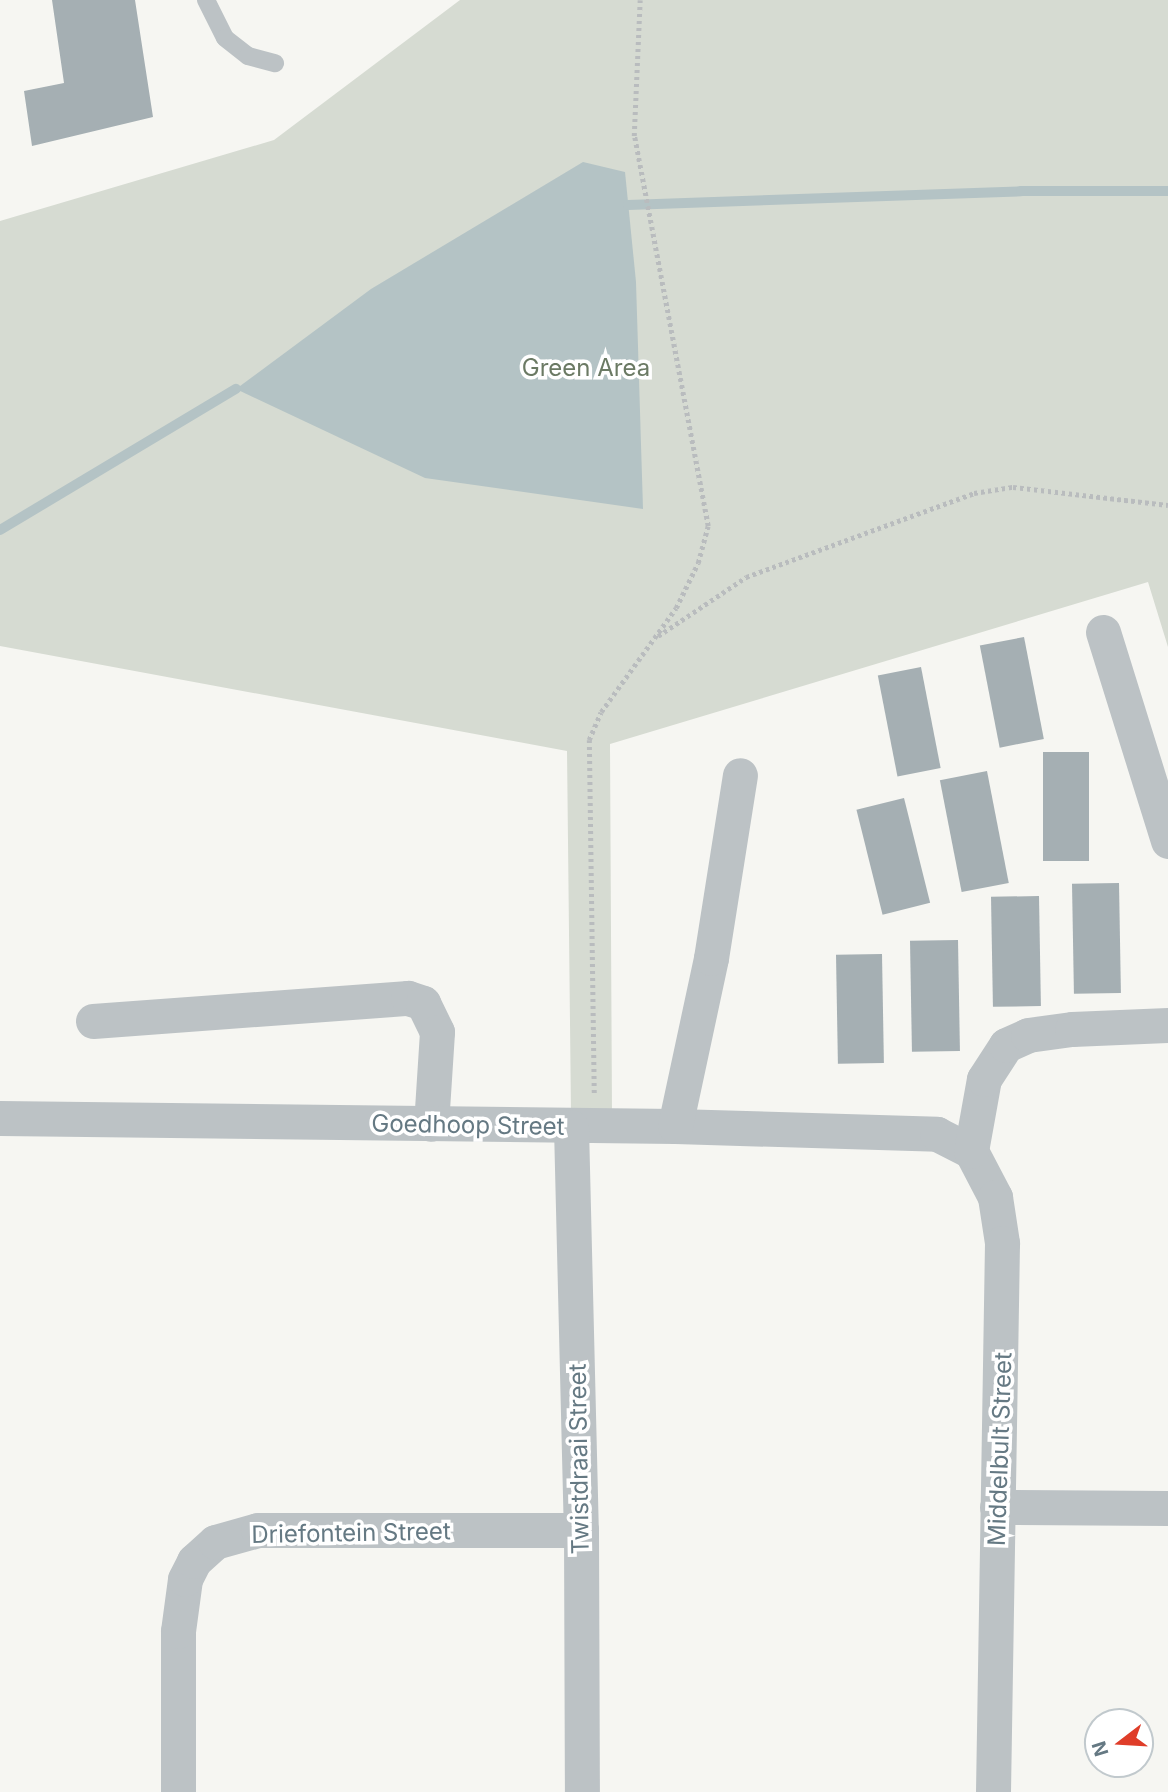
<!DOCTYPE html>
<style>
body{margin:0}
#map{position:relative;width:1168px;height:1792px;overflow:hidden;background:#f6f6f2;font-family:Inter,sans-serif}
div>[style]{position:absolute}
.green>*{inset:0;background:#d6dbd2}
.water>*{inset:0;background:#b4c3c5}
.stream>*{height:10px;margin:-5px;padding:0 5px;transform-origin:5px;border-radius:5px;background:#b4c3c5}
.building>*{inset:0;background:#a5afb3;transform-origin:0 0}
.path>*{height:4.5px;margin-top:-2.25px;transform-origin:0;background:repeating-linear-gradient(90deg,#b9bcbe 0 3.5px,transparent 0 7px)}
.lane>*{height:18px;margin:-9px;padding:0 9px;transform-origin:9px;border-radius:9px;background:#bcc2c5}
.street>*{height:35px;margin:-17.5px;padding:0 17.5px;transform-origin:17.5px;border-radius:17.5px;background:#bcc2c5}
span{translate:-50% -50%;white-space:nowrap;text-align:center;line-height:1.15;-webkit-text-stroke:7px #fff;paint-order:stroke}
.park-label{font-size:24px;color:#6b7a64}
.street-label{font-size:24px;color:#657983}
.north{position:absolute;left:1084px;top:1708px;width:70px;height:70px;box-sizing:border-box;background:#fff;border:2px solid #c1c9cd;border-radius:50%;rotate:253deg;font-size:19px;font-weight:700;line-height:28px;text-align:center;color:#657983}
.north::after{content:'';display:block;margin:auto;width:24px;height:32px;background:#df3d29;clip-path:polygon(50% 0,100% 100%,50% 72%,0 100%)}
</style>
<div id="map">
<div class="green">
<div style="clip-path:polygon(460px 0,1168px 0,1168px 647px,1148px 582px,610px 744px,612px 1114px,571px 1114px,567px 751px,0 646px,0 221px,274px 140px)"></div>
</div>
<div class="water">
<div style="clip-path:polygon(583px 162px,625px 172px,636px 282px,643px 509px,425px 478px,236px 389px,371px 289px)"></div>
</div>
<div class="stream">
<div style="left:628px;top:205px;width:393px;rotate:-2deg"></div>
<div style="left:1021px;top:191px;width:147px"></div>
<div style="left:0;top:530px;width:275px;rotate:-30.9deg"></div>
</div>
<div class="building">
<div style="clip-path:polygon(52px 0,135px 0,153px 117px,32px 146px,24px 91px,64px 83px)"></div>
<div style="left:1024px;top:637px;width:104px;height:45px;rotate:79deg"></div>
<div style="left:921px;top:667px;width:103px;height:44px;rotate:79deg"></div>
<div style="left:1043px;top:752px;width:46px;height:109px"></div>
<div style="left:987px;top:771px;width:114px;height:48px;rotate:79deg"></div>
<div style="left:904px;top:798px;width:108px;height:49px;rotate:76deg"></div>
<div style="left:1119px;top:883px;width:110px;height:47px;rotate:89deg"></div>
<div style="left:1039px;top:896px;width:110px;height:48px;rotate:89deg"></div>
<div style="left:958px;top:940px;width:111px;height:48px;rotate:89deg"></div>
<div style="left:882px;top:954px;width:109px;height:46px;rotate:89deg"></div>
</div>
<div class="path">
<div style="left:658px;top:636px;width:106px;rotate:-33.8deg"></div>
<div style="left:746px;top:577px;width:243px;rotate:-20.2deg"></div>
<div style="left:974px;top:493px;width:39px;rotate:-9deg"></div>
<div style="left:1013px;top:487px;width:156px;rotate:6.6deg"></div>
<div style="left:594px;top:1093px;width:353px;rotate:-90.8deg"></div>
<div style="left:589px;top:740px;width:30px;rotate:-67deg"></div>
<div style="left:601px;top:712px;width:128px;rotate:-54.2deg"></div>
<div style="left:676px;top:608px;width:50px;rotate:-63.9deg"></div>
<div style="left:698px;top:563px;width:38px;rotate:-75deg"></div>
<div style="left:708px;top:526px;width:397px;rotate:-100.7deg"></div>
<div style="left:634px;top:136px;width:136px;rotate:-87.5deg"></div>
</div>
<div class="lane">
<div style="left:206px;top:0;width:42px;rotate:63.4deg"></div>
<div style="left:225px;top:38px;width:29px;rotate:38deg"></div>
<div style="left:248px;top:56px;width:28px;rotate:15deg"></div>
</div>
<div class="street">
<div style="left:1103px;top:632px;width:219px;rotate:72.7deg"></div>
<div style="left:93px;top:1021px;width:316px;rotate:-4.2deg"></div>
<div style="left:408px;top:998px;width:16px;rotate:18deg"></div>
<div style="left:423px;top:1003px;width:32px;rotate:64deg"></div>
<div style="left:437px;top:1032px;width:92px;rotate:93.7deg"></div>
<div style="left:0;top:1118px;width:675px;rotate:0.68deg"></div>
<div style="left:675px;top:1126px;width:262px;rotate:1.7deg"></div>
<div style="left:937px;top:1134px;width:38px;rotate:27deg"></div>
<div style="left:971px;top:1151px;width:52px;rotate:62.4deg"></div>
<div style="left:995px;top:1197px;width:47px;rotate:81.3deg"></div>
<div style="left:1002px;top:1243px;width:549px;rotate:90.94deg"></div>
<div style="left:675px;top:1126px;width:172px;rotate:-77.9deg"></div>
<div style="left:711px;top:958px;width:185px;rotate:-81deg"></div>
<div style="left:571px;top:1127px;width:403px;rotate:88.6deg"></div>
<div style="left:581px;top:1530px;width:262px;rotate:89.8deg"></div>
<div style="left:971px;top:1151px;width:73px;rotate:-79.8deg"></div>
<div style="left:984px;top:1079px;width:40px;rotate:-57.1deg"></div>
<div style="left:1006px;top:1045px;width:24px;rotate:-24deg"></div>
<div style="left:1028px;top:1035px;width:44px;rotate:-7.8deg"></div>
<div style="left:1072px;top:1029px;width:96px;rotate:-2.4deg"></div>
<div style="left:997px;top:1507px;width:171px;rotate:0.3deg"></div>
<div style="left:178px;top:1792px;width:161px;rotate:-90deg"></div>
<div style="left:178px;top:1631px;width:52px;rotate:-82.3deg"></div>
<div style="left:185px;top:1579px;width:20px;rotate:-63deg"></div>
<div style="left:194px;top:1561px;width:28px;rotate:-42deg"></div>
<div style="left:215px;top:1542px;width:45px;rotate:-15.6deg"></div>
<div style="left:258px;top:1530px;width:323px"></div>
</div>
<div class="park-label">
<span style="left:586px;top:368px">Green Area</span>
</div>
<div class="street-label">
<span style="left:468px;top:1125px;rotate:1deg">Goedhoop Street</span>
<span style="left:1000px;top:1449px;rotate:-88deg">Middelbult Street</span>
<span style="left:579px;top:1459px;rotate:-91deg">Twistdraai Street</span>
<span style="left:351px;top:1533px;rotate:-1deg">Driefontein Street</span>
</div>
<div class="north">N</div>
</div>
